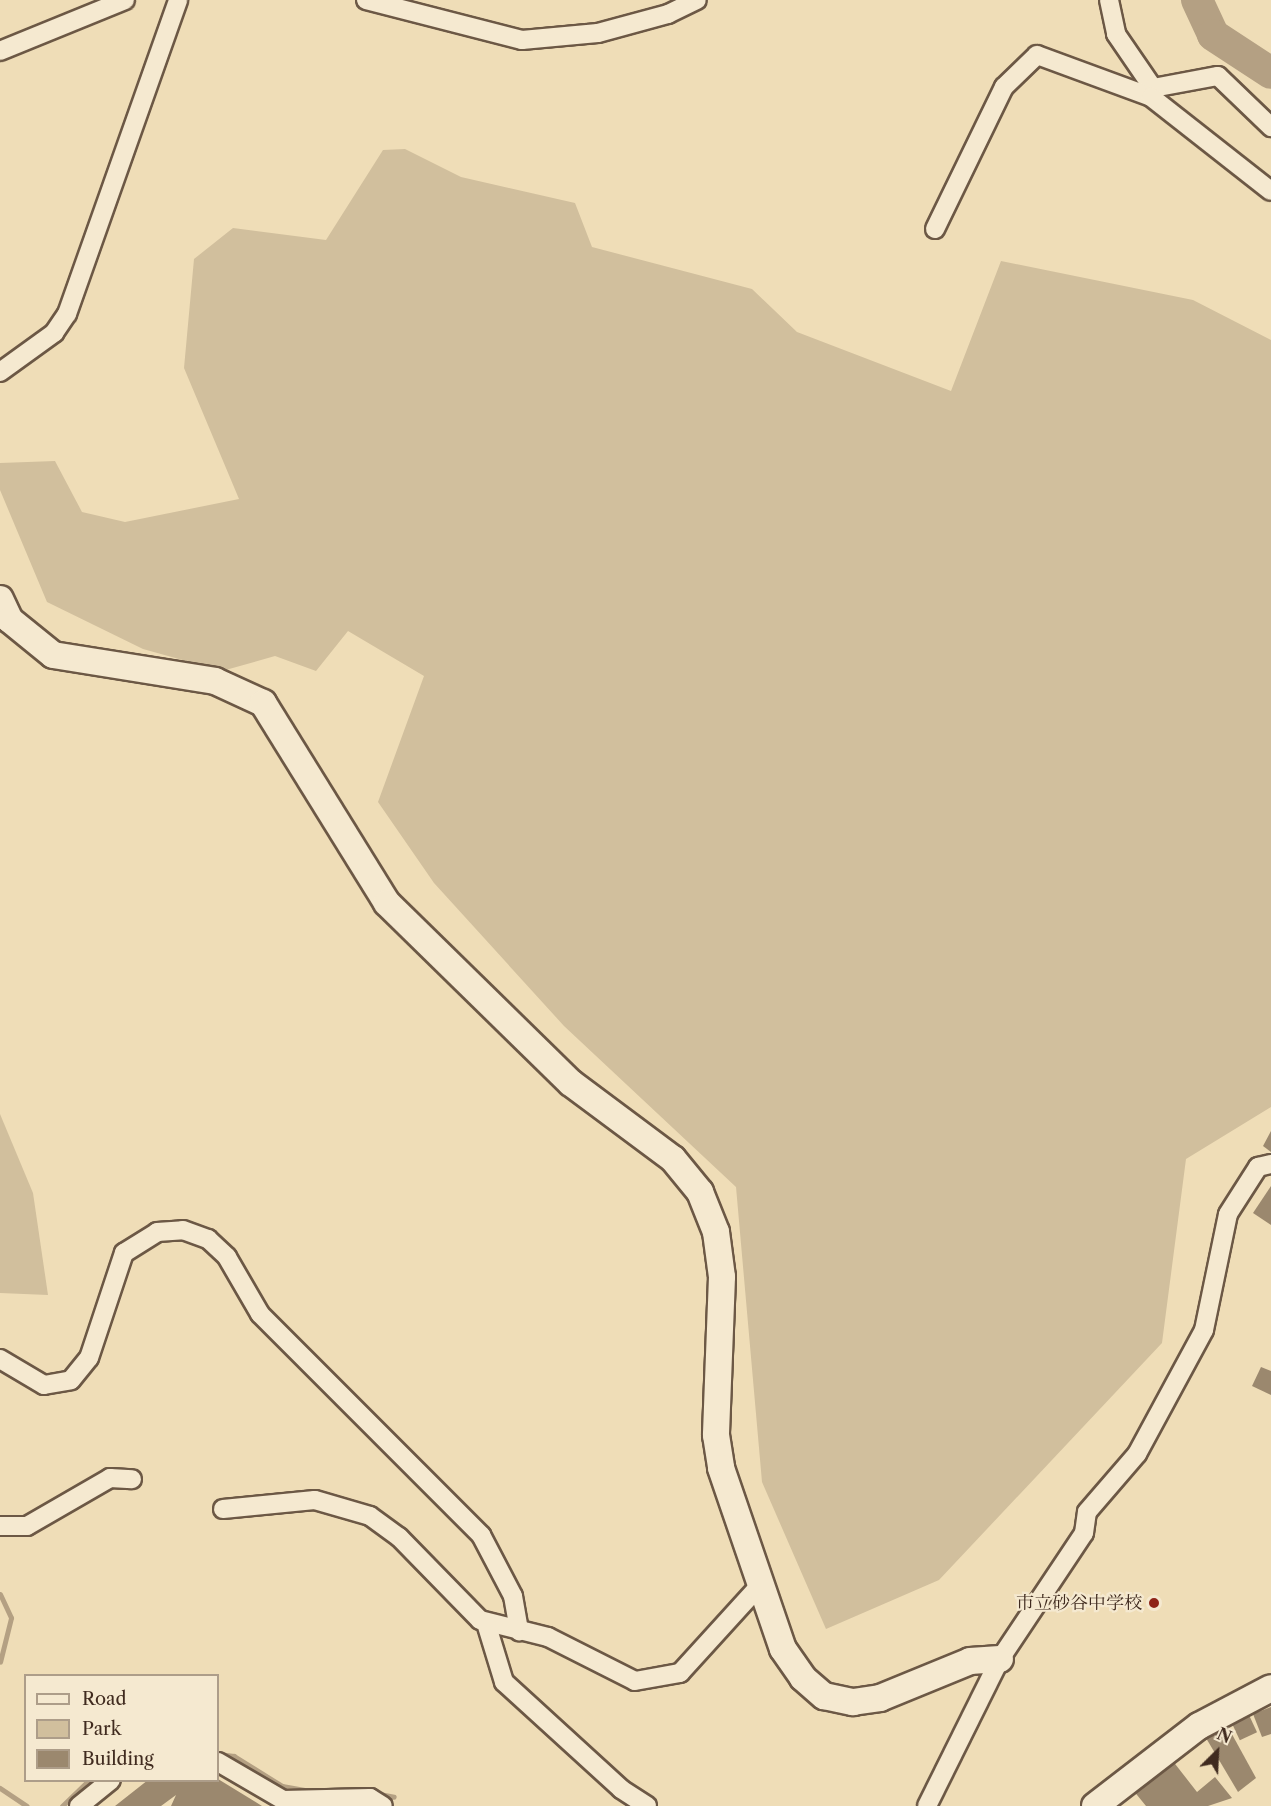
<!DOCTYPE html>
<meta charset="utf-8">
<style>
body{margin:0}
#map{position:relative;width:1271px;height:1806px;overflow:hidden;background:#efddb7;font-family:"Libre Caslon Text","Noto Serif JP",serif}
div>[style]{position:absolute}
.green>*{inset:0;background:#d1bf9d}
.stream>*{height:5px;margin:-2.5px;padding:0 2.5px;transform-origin:2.5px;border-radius:2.5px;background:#b4a083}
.river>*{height:32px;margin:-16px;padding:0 16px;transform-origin:16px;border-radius:16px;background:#b4a083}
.building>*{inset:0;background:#9b886e;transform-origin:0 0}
.roads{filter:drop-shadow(2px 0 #6c5845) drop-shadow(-2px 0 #6c5845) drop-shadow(0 2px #6c5845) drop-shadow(0 -2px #6c5845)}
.street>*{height:18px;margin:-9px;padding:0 9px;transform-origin:9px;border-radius:9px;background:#f5e9d0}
.secondary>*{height:26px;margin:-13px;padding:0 13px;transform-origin:13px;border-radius:13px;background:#f5e9d0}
.dots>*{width:16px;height:16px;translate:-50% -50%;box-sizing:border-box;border:3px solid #f5e9d0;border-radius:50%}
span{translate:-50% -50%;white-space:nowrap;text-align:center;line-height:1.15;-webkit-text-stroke:4.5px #f5e9d0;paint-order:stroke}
.poi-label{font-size:18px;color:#402b1f}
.right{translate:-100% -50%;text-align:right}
.legend{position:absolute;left:24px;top:1674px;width:195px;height:108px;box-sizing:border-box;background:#f5e9d0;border:2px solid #ad9d89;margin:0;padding:8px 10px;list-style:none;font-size:18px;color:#402b1f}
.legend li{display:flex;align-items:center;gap:12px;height:30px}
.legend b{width:30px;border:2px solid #ad9d89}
.north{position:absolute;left:1187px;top:1722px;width:60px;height:60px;-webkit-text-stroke:4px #f5e9d0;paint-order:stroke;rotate:24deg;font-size:16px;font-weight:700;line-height:24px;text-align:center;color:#402b1f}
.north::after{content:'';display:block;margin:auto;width:21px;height:27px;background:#402b1f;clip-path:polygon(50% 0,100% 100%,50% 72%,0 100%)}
</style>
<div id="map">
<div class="green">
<div style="clip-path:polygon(405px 149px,461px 177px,575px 203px,592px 247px,752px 289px,797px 332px,951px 391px,1001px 261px,1193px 300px,1271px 340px,1271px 1107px,1186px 1159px,1162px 1343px,939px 1580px,826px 1629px,762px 1482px,736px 1187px,564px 1026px,434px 883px,378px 802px,424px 676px,348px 631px,316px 671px,275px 656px,222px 671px,143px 649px,47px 602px,0 490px,0 463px,55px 461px,82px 512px,125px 522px,239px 499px,184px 368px,194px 259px,233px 228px,326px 240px,383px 150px)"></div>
<div style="clip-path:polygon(0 1114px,33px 1193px,48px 1295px,0 1293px)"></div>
</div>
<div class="stream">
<div style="left:0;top:1594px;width:26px;rotate:65deg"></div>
<div style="left:11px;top:1618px;width:45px;rotate:104deg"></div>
<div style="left:218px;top:1754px;width:16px;rotate:7deg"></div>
<div style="left:234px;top:1756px;width:57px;rotate:32deg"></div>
<div style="left:282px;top:1786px;width:34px;rotate:10deg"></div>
<div style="left:0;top:1788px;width:32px;rotate:34deg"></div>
<div style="left:374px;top:1793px;width:20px;rotate:11deg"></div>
<div style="left:62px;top:1806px;width:37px;rotate:-44deg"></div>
</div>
<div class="river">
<div style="left:1197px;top:0;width:38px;rotate:65deg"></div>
<div style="left:1213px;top:35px;width:69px;rotate:33.2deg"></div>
</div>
<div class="building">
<div style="clip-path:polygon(1271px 1131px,1271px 1152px,1263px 1146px)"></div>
<div style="clip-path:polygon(1271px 1186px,1271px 1225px,1253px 1213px)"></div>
<div style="clip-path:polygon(1261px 1367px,1271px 1371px,1271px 1395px,1252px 1386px)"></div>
<div style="clip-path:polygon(1271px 1707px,1271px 1734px,1262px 1737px,1253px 1714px)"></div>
<div style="left:1249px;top:1715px;width:19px;height:19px;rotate:65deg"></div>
<div style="clip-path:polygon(1228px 1727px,1256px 1778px,1238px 1792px,1206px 1738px)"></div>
<div style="clip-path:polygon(1172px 1760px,1197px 1792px,1215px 1777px,1232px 1798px,1208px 1806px,1146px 1806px,1133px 1790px)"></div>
<div style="clip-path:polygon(218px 1779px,262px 1806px,171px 1806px,176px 1795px,161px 1806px,115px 1806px,148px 1780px)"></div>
</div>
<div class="roads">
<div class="street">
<div style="left:366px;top:0;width:161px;rotate:14.4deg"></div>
<div style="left:522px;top:40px;width:76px;rotate:-5.3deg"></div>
<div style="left:598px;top:33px;width:73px;rotate:-15.2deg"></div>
<div style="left:668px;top:14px;width:32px;rotate:-26deg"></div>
<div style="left:1109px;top:0;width:35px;rotate:78deg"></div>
<div style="left:1116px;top:34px;width:65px;rotate:55.6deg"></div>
<div style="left:1153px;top:88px;width:9px;rotate:103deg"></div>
<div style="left:0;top:51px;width:135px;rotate:-22.2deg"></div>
<div style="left:1153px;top:88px;width:66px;rotate:-10.5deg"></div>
<div style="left:1218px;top:76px;width:74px;rotate:43.9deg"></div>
<div style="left:935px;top:229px;width:158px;rotate:-64.1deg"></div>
<div style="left:1004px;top:87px;width:46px;rotate:-44.1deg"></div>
<div style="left:1037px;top:55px;width:121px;rotate:20.2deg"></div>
<div style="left:1151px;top:97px;width:152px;rotate:38.1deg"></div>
<div style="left:0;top:372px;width:67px;rotate:-35.8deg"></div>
<div style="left:54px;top:333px;width:23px;rotate:-56deg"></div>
<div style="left:67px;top:314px;width:333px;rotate:-70.5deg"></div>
<div style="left:0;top:1359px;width:51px;rotate:30.6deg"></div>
<div style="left:44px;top:1385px;width:27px;rotate:-10deg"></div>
<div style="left:71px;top:1380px;width:28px;rotate:-51deg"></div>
<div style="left:89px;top:1358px;width:111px;rotate:-71.6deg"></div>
<div style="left:124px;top:1253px;width:39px;rotate:-32deg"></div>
<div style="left:157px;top:1232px;width:26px;rotate:-4deg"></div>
<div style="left:183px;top:1230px;width:27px;rotate:20deg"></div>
<div style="left:208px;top:1239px;width:26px;rotate:43deg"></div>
<div style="left:227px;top:1257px;width:66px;rotate:59.9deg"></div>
<div style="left:260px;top:1314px;width:313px;rotate:45deg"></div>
<div style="left:481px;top:1535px;width:69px;rotate:62.3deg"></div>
<div style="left:513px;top:1596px;width:36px;rotate:80deg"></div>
<div style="left:223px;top:1509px;width:92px;rotate:-5.6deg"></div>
<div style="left:315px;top:1500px;width:57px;rotate:16.2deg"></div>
<div style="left:370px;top:1516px;width:36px;rotate:36deg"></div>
<div style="left:399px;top:1537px;width:116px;rotate:45.7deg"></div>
<div style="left:480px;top:1620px;width:70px;rotate:14deg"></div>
<div style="left:548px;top:1637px;width:97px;rotate:26.8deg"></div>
<div style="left:635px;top:1681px;width:46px;rotate:-10.1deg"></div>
<div style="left:680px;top:1673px;width:120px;rotate:-47.7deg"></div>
<div style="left:0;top:1526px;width:27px"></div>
<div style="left:27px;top:1526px;width:96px;rotate:-30deg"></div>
<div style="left:110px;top:1478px;width:22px;rotate:3deg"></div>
<div style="left:486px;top:1623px;width:62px;rotate:73deg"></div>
<div style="left:504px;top:1682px;width:159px;rotate:42.4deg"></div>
<div style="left:621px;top:1789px;width:31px;rotate:33deg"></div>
<div style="left:218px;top:1762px;width:75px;rotate:30.3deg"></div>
<div style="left:283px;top:1800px;width:87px;rotate:-1.3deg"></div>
<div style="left:370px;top:1798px;width:15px;rotate:32deg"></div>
<div style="left:79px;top:1806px;width:41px;rotate:-39.1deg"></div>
<div style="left:927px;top:1806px;width:164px;rotate:-63.6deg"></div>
<div style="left:1000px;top:1659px;width:151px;rotate:-56.3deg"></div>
<div style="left:1084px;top:1533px;width:21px;rotate:-82deg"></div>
<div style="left:1087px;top:1512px;width:77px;rotate:-49.2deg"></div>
<div style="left:1137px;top:1454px;width:141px;rotate:-61.6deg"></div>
<div style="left:1204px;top:1330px;width:118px;rotate:-78.3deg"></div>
<div style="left:1228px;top:1214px;width:56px;rotate:-57.4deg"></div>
<div style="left:1258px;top:1167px;width:13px;rotate:-13deg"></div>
</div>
<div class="secondary">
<div style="left:0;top:599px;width:23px;rotate:65deg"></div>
<div style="left:10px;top:620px;width:55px;rotate:39.1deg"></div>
<div style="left:53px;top:655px;width:164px;rotate:9.1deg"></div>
<div style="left:215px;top:681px;width:53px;rotate:24.6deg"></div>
<div style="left:263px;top:703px;width:235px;rotate:58.2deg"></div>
<div style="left:387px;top:903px;width:257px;rotate:44.4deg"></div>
<div style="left:571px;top:1083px;width:127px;rotate:36.7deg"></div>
<div style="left:673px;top:1159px;width:43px;rotate:50.7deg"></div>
<div style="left:700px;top:1192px;width:43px;rotate:68.2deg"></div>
<div style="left:716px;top:1232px;width:45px;rotate:82.4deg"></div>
<div style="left:722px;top:1277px;width:158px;rotate:92.2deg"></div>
<div style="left:716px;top:1435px;width:33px;rotate:81deg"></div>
<div style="left:721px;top:1468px;width:191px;rotate:71.1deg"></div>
<div style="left:783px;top:1649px;width:35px;rotate:55deg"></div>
<div style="left:803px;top:1678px;width:28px;rotate:41deg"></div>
<div style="left:824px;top:1696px;width:30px;rotate:12deg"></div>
<div style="left:853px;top:1702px;width:27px;rotate:-8deg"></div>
<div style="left:880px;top:1698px;width:97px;rotate:-22.3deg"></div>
<div style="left:970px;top:1661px;width:30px;rotate:-4deg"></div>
<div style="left:1095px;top:1806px;width:131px;rotate:-37.6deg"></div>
<div style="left:1199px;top:1726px;width:81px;rotate:-27.8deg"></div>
</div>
</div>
<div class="dots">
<div style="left:1154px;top:1603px;background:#8f2418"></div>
</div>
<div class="poi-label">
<span class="right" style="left:1142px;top:1603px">市立砂谷中学校</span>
</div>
<ul class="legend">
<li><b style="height:8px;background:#f5e9d0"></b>Road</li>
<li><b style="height:16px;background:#d1bf9d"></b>Park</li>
<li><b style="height:16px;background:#9b886e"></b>Building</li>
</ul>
<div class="north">N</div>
</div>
